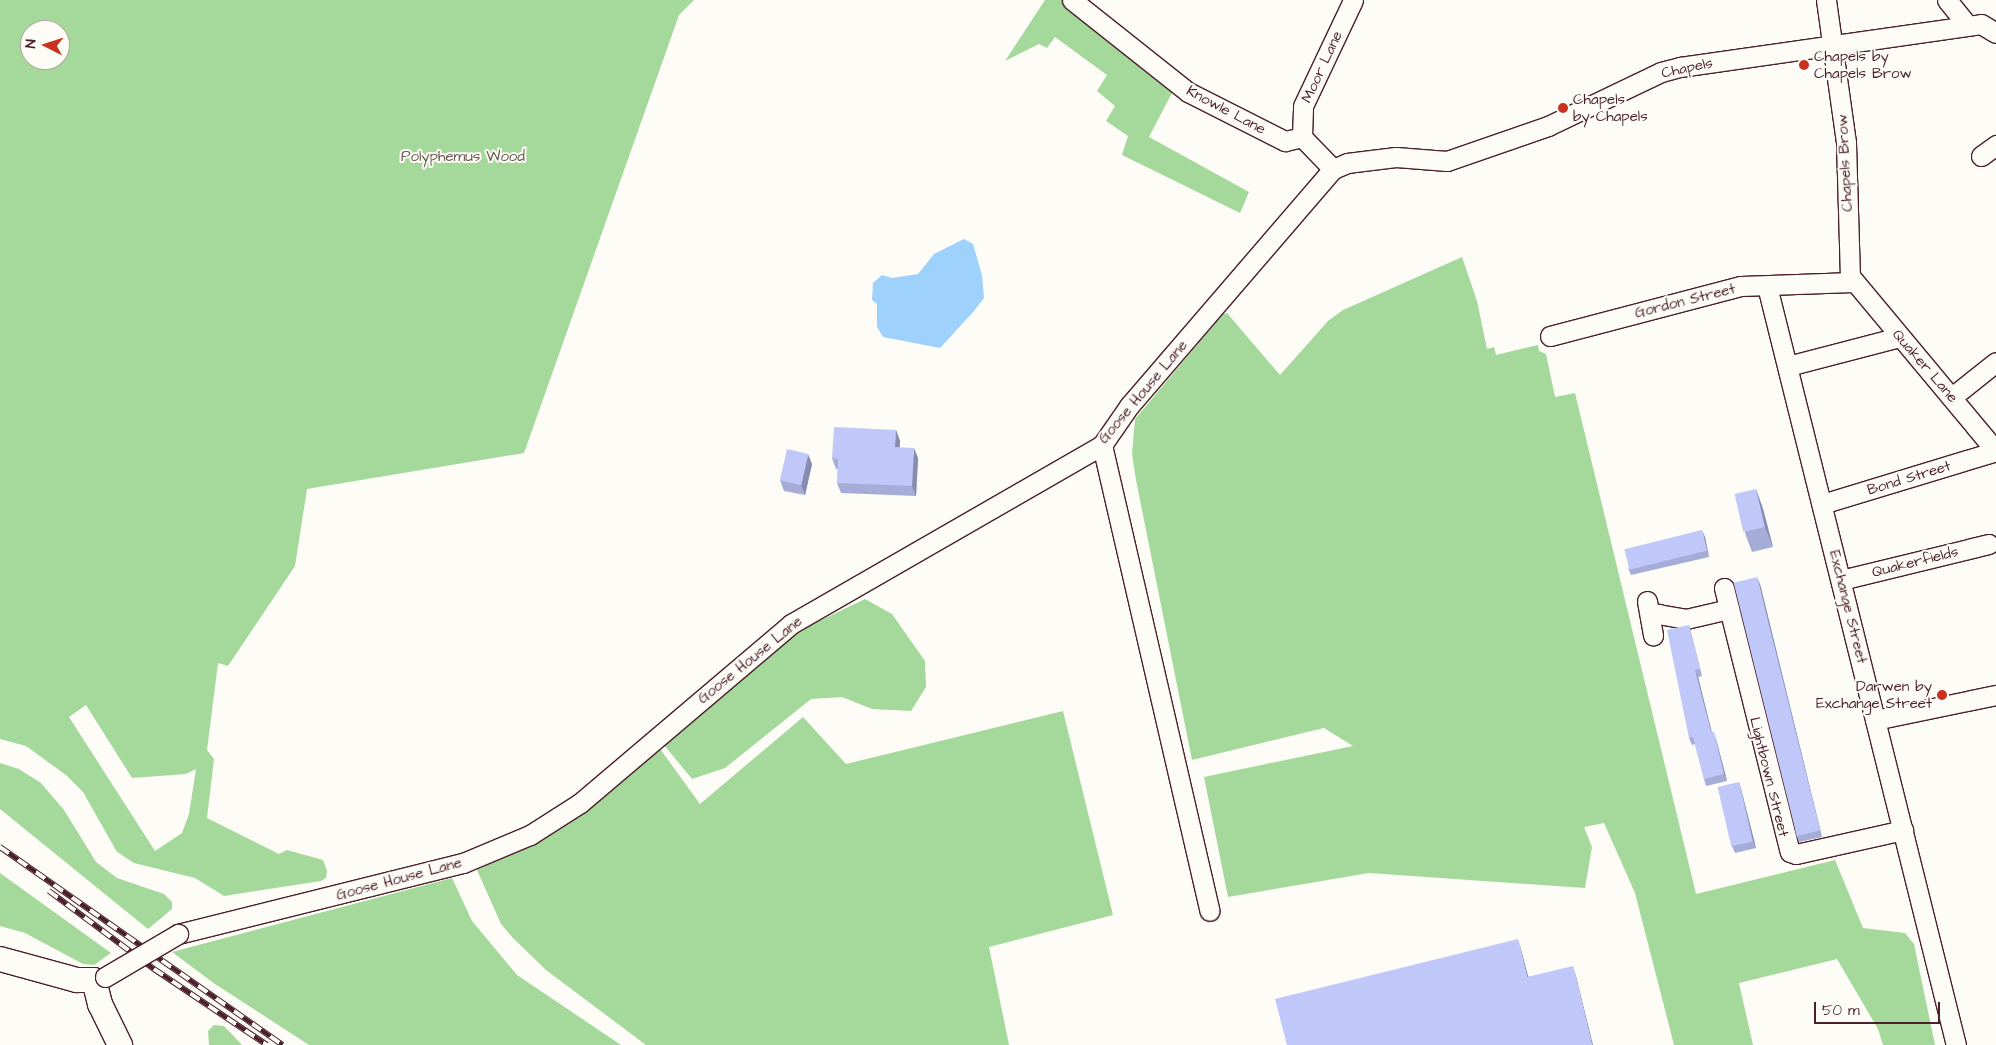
<!DOCTYPE html>
<style>
body{margin:0}
#map{position:relative;width:1996px;height:1045px;overflow:hidden;background:#fdfcf7;font-family:"Architects Daughter",sans-serif}
div>[style]{position:absolute}
.green>*{inset:0;background:#a5d99b}
.water>*{inset:0;background:#9ed1fb}
.roads{filter:drop-shadow(1px 0 #4a1f2b) drop-shadow(-1px 0 #4a1f2b) drop-shadow(0 1px #4a1f2b) drop-shadow(0 -1px #4a1f2b)}
.minor>*{height:19px;margin:-9.5px;padding:0 9.5px;transform-origin:9.5px;border-radius:9.5px;background:#fdfcf7}
.tertiary>*{height:24px;margin:-12px;padding:0 12px;transform-origin:12px;border-radius:12px;background:#fdfcf7}
.rail>*{height:5.5px;margin-top:-2.75px;transform-origin:0;background:repeating-linear-gradient(90deg,#fdfcf7 0 11px,#4a1f2b 0 22px);box-sizing:border-box;border-block:1px solid #4a1f2b}
.bridges{filter:drop-shadow(1px 0 #4a1f2b) drop-shadow(-1px 0 #4a1f2b) drop-shadow(0 1px #4a1f2b) drop-shadow(0 -1px #4a1f2b)}
.minor-bridge>*{height:19px;margin:-9.5px;padding:0 9.5px;transform-origin:9.5px;border-radius:9.5px;background:#fdfcf7}
.wall>*{inset:0;background:#a5acd7}
.shaded-wall>*{inset:0;background:#868caf}
.building>*{inset:0;background:#c0c8fa;transform-origin:0 0}
.dots>*{width:14px;height:14px;translate:-50% -50%;box-sizing:border-box;border:2px solid #fdfcf7;border-radius:50%}
span{translate:-50% -50%;white-space:nowrap;text-align:center;line-height:1.15;-webkit-text-stroke:4px #fdfcf7;paint-order:stroke}
.poi-label{font-size:15px;color:#4a1f2b}
.left{translate:0 -50%;text-align:left}
.right{translate:-100% -50%;text-align:right}
.street-label{font-size:15px;color:#4a1f2b}
.park-label{font-size:15px;color:#65574d}
.north{position:absolute;left:20px;top:20px;width:50px;height:50px;box-sizing:border-box;background:#fdfcf7;border:1px solid #b5a4a5;border-radius:50%;rotate:275deg;font-size:14px;font-weight:700;line-height:20px;text-align:center;color:#4a1f2b}
.north::after{content:'';display:block;margin:auto;width:18px;height:22px;background:#c8321e;clip-path:polygon(50% 0,100% 100%,50% 72%,0 100%)}
.scale{position:absolute;left:1814px;top:1002px;width:126px;height:22px;box-sizing:border-box;border:2px solid #4a1f2b;border-top:0;padding-left:6px;font-size:15px;line-height:18px;white-space:nowrap;color:#4a1f2b;-webkit-text-stroke:4px #fdfcf7;paint-order:stroke}
</style>
<div id="map">
<div class="green">
<div style="clip-path:polygon(evenodd,0 0,694px 0,679px 15px,524px 453px,307px 489px,295px 566px,228px 666px,218px 663px,207px 750px,214px 759px,207px 818px,279px 854px,287px 850px,323px 860px,327px 871px,326px 878px,321px 881px,224px 896px,195px 878px,134px 863px,117px 852px,83px 792px,66px 775px,26px 746px,0 739px,0 0,30px 30px,60px 30px,60px 60px,30px 60px,30px 30px,0 0,86px 705px,132px 778px,186px 774px,196px 769px,189px 814px,182px 833px,155px 851px,69px 717px,86px 705px)"></div>
<div style="clip-path:polygon(1045px 0,1064px 0,1174px 89px,1149px 137px,1249px 192px,1240px 213px,1122px 155px,1128px 136px,1106px 121px,1115px 106px,1097px 91px,1107px 75px,1055px 37px,1047px 48px,1039px 44px,1005px 61px)"></div>
<div style="clip-path:polygon(1462px 257px,1477px 301px,1487px 349px,1494px 347px,1496px 355px,1538px 345px,1539px 351px,1546px 354px,1555px 397px,1575px 393px,1696px 894px,1835px 860px,1863px 928px,1905px 933px,1914px 944px,1935px 1045px,1883px 1045px,1878px 1029px,1837px 959px,1739px 983px,1753px 1045px,1674px 1045px,1635px 893px,1604px 823px,1584px 827px,1592px 847px,1585px 888px,1369px 873px,1228px 897px,1204px 777px,1353px 746px,1324px 728px,1192px 760px,1136px 480px,1132px 454px,1135px 419px,1223px 314px,1227px 313px,1280px 375px,1328px 321px,1343px 310px)"></div>
<div style="clip-path:polygon(865px 599px,892px 614px,925px 661px,926px 687px,911px 711px,872px 709px,842px 697px,811px 699px,725px 768px,692px 779px,664px 745px,772px 650px,813px 624px)"></div>
<div style="clip-path:polygon(1063px 711px,1113px 915px,989px 947px,1009px 1045px,646px 1045px,546px 970px,513px 938px,501px 924px,477px 870px,526px 846px,658px 746px,700px 804px,803px 717px,846px 764px)"></div>
<div style="clip-path:polygon(0 763px,19px 769px,41px 783px,64px 810px,96px 862px,117px 878px,164px 894px,172px 902px,172px 909px,148px 929px,0 809px)"></div>
<div style="clip-path:polygon(0 873px,111px 953px,94px 965px,83px 964px,25px 933px,0 926px)"></div>
<div style="clip-path:polygon(452px 878px,472px 921px,517px 975px,621px 1045px,309px 1045px,215px 984px,172px 952px)"></div>
<div style="clip-path:polygon(214px 1025px,224px 1026px,242px 1045px,209px 1045px,208px 1031px)"></div>
</div>
<div class="water">
<div style="clip-path:polygon(964px 239px,973px 244px,982px 275px,984px 298px,974px 311px,940px 348px,883px 337px,877px 327px,877px 304px,872px 300px,873px 283px,882px 275px,892px 278px,918px 274px,934px 254px)"></div>
</div>
<div class="roads">
<div class="minor">
<div style="left:1072px;top:0;width:148px;rotate:38.4deg"></div>
<div style="left:1188px;top:92px;width:109px;rotate:26.8deg"></div>
<div style="left:1285px;top:141px;width:17px;rotate:-13deg"></div>
<div style="left:1302px;top:137px;width:45px;rotate:45.9deg"></div>
<div style="left:1826px;top:0;width:144px;rotate:82deg"></div>
<div style="left:1846px;top:143px;width:133px;rotate:88.3deg"></div>
<div style="left:1850px;top:276px;width:228px;rotate:50.2deg"></div>
<div style="left:1947px;top:0;width:33px;rotate:51deg"></div>
<div style="left:1302px;top:137px;width:31px;rotate:-88deg"></div>
<div style="left:1303px;top:106px;width:117px;rotate:-64.7deg"></div>
<div style="left:1981px;top:156px;width:19px;rotate:-36deg"></div>
<div style="left:1767px;top:286px;width:782px;rotate:76.02deg"></div>
<div style="left:1550px;top:336px;width:197px;rotate:-14.7deg"></div>
<div style="left:1741px;top:286px;width:112px;rotate:-2deg"></div>
<div style="left:1788px;top:366px;width:115px;rotate:-14.6deg"></div>
<div style="left:1952px;top:397px;width:56px;rotate:-38.5deg"></div>
<div style="left:1102px;top:445px;width:478px;rotate:77deg"></div>
<div style="left:1822px;top:504px;width:182px;rotate:-16.9deg"></div>
<div style="left:1841px;top:580px;width:152px;rotate:-13.7deg"></div>
<div style="left:1724px;top:588px;width:272px;rotate:76deg"></div>
<div style="left:1790px;top:852px;width:6px;rotate:18deg"></div>
<div style="left:1796px;top:854px;width:110px;rotate:-12.6deg"></div>
<div style="left:1647px;top:601px;width:35px;rotate:80deg"></div>
<div style="left:1650px;top:617px;width:9px;rotate:-21deg"></div>
<div style="left:1658px;top:614px;width:28px;rotate:10deg"></div>
<div style="left:1686px;top:619px;width:44px;rotate:-13.1deg"></div>
<div style="left:1875px;top:720px;width:124px;rotate:-11.7deg"></div>
<div style="left:178px;top:934px;width:294px;rotate:-14deg"></div>
<div style="left:463px;top:863px;width:73px;rotate:-22.7deg"></div>
<div style="left:530px;top:835px;width:59px;rotate:-32.6deg"></div>
<div style="left:580px;top:803px;width:277px;rotate:-40.3deg"></div>
<div style="left:791px;top:624px;width:359px;rotate:-29.9deg"></div>
<div style="left:1102px;top:445px;width:47px;rotate:-55.3deg"></div>
<div style="left:1129px;top:406px;width:313px;rotate:-49.3deg"></div>
<div style="left:1333px;top:169px;width:15px;rotate:-23deg"></div>
<div style="left:1347px;top:163px;width:49px;rotate:-7deg"></div>
<div style="left:1396px;top:157px;width:51px;rotate:4.5deg"></div>
<div style="left:1447px;top:161px;width:107px;rotate:-19.1deg"></div>
<div style="left:1548px;top:126px;width:125px;rotate:-25.5deg"></div>
<div style="left:1661px;top:72px;width:20px;rotate:-15deg"></div>
<div style="left:1680px;top:67px;width:304px;rotate:-8.1deg"></div>
<div style="left:1981px;top:24px;width:17px;rotate:31deg"></div>
</div>
<div class="tertiary">
<div style="left:0;top:959px;width:80px;rotate:15.3deg"></div>
<div style="left:77px;top:980px;width:17px"></div>
<div style="left:94px;top:980px;width:25px;rotate:76deg"></div>
<div style="left:100px;top:1004px;width:46px;rotate:64deg"></div>
</div>
</div>
<div class="rail">
<div style="left:0;top:847px;width:345px;rotate:35deg"></div>
<div style="left:49px;top:891px;width:131px;rotate:36.6deg"></div>
<div style="left:154px;top:969px;width:136px;rotate:33.9deg"></div>
</div>
<div class="bridges">
<div class="minor-bridge">
<div style="left:105px;top:977px;width:85px;rotate:-30.5deg"></div>
</div>
</div>
<div class="wall">
<div style="clip-path:polygon(896px 430px,900px 441px,899px 447px,918px 458px,916px 496px,841px 493px,837px 483px,838px 469px,836px 469px,832px 458px)"></div>
<div style="clip-path:polygon(812px 464px,805px 495px,784px 491px,780px 480px)"></div>
<div style="clip-path:polygon(1756px 489px,1763px 509px,1773px 547px,1752px 552px,1745px 533px)"></div>
<div style="clip-path:polygon(1705px 537px,1709px 557px,1631px 575px,1628px 568px)"></div>
<div style="clip-path:polygon(1760px 584px,1822px 837px,1799px 842px,1796px 835px)"></div>
<div style="clip-path:polygon(1689px 625px,1691px 632px,1702px 676px,1698px 677px,1712px 732px,1716px 739px,1727px 781px,1706px 786px,1704px 779px,1695px 744px,1692px 745px,1689px 738px)"></div>
<div style="clip-path:polygon(1739px 782px,1741px 789px,1756px 848px,1735px 853px,1732px 846px)"></div>
</div>
<div class="shaded-wall">
<div style="clip-path:polygon(896px 430px,900px 441px,899px 457px,895px 447px)"></div>
<div style="clip-path:polygon(914px 448px,918px 458px,916px 496px,912px 486px)"></div>
<div style="clip-path:polygon(808px 454px,812px 464px,805px 495px,801px 485px)"></div>
<div style="clip-path:polygon(1756px 489px,1763px 509px,1773px 547px,1765px 527px)"></div>
<div style="clip-path:polygon(1702px 530px,1705px 537px,1709px 557px,1707px 550px)"></div>
<div style="clip-path:polygon(1757px 577px,1760px 584px,1822px 837px,1820px 830px)"></div>
<div style="clip-path:polygon(1695px 670px,1698px 677px,1713px 739px,1711px 732px)"></div>
<div style="clip-path:polygon(1714px 732px,1716px 739px,1727px 781px,1724px 774px)"></div>
<div style="clip-path:polygon(1739px 782px,1741px 789px,1756px 848px,1753px 841px)"></div>
<div style="clip-path:polygon(1518px 939px,1521px 949px,1531px 987px,1527px 977px)"></div>
<div style="clip-path:polygon(1573px 966px,1576px 976px,1593px 1045px,1592px 1045px)"></div>
</div>
<div class="building">
<div style="clip-path:polygon(834px 427px,896px 430px,895px 447px,914px 448px,912px 486px,837px 483px,838px 459px,832px 458px)"></div>
<div style="left:787px;top:449px;width:22px;height:32px;rotate:13deg"></div>
<div style="left:1756px;top:489px;width:39px;height:22px;rotate:77deg"></div>
<div style="left:1702px;top:530px;width:21px;height:80px;rotate:76deg"></div>
<div style="left:1757px;top:577px;width:261px;height:24px;rotate:76deg"></div>
<div style="clip-path:polygon(1689px 625px,1700px 669px,1695px 670px,1711px 732px,1714px 732px,1724px 774px,1704px 779px,1693px 737px,1689px 738px,1667px 630px)"></div>
<div style="left:1739px;top:782px;width:61px;height:22px;rotate:77deg"></div>
<div style="clip-path:polygon(1518px 939px,1527px 977px,1573px 966px,1592px 1045px,1287px 1045px,1275px 999px)"></div>
</div>
<div class="dots">
<div style="left:1804px;top:65px;background:#c8321e"></div>
<div style="left:1563px;top:108px;background:#c8321e"></div>
<div style="left:1942px;top:695px;background:#c8321e"></div>
</div>
<div class="poi-label">
<span class="left" style="left:1814px;top:65px">Chapels by<br>Chapels Brow</span>
<span class="left" style="left:1573px;top:108px">Chapels<br>by Chapels</span>
<span class="right" style="left:1932px;top:695px">Darwen by<br>Exchange Street</span>
</div>
<div class="street-label">
<span style="left:1322px;top:67px;rotate:-65deg">Moor Lane</span>
<span style="left:1687px;top:68px;rotate:-12deg">Chapels</span>
<span style="left:1226px;top:110px;rotate:28deg">Knowle Lane</span>
<span style="left:1845px;top:163px;rotate:-93deg">Chapels Brow</span>
<span style="left:1685px;top:301px;rotate:-14deg">Gordon Street</span>
<span style="left:1925px;top:366px;rotate:49deg">Quaker Lane</span>
<span style="left:1143px;top:392px;rotate:-50deg">Goose House Lane</span>
<span style="left:1909px;top:478px;rotate:-17deg">Bond Street</span>
<span style="left:1915px;top:562px;rotate:-14deg">Quakerfields</span>
<span style="left:1848px;top:607px;rotate:76deg">Exchange Street</span>
<span style="left:750px;top:660px;rotate:-39deg">Goose House Lane</span>
<span style="left:1769px;top:777px;rotate:76deg">Lightbown Street</span>
<span style="left:399px;top:879px;rotate:-15deg">Goose House Lane</span>
</div>
<div class="park-label">
<span style="left:463px;top:157px">Polyphemus Wood</span>
</div>
<div class="north">N</div>
<div class="scale">50 m</div>
</div>
